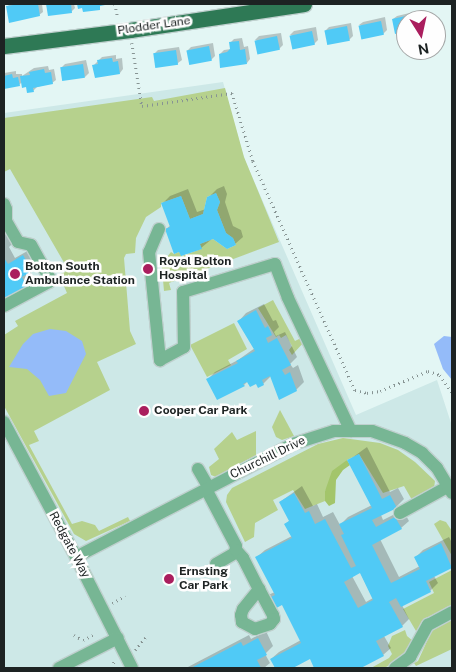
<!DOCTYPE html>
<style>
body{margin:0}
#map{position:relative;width:456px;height:672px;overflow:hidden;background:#e3f6f4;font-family:"Public Sans",sans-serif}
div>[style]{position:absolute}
.built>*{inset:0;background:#cde8e7}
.green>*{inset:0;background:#b6d18d}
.forest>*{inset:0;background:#a3c56b}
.water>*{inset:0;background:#94bbf9}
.shadow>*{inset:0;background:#0003}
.building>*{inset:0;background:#50caf6;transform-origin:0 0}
.path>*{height:2.5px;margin-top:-1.25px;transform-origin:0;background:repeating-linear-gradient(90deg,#879493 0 1px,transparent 0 5px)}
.roads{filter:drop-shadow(1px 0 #bfd0ce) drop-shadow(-1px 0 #bfd0ce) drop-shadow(0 1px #bfd0ce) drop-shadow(0 -1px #bfd0ce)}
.minor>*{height:12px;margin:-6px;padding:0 6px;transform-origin:6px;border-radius:6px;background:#77b694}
.major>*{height:15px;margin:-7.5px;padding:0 7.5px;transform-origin:7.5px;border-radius:7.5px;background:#2e7955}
.dots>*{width:14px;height:14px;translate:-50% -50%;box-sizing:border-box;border:2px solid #fefefe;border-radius:50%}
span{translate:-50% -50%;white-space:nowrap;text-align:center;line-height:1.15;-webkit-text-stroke:5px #fefefe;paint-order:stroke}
.street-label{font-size:12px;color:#1d2323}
.poi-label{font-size:12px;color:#1d2323;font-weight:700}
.left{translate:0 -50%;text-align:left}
.frame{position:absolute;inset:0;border:5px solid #1d2323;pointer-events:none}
.north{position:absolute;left:396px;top:10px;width:50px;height:50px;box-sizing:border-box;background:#fefefe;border:1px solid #a4a6a6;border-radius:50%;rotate:170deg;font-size:14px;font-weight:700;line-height:20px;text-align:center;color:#1d2323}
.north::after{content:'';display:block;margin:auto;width:18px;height:22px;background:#aa1e5e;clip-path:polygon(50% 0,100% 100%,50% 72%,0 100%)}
</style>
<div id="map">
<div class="built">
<div style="clip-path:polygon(223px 82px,244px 158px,356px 415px,437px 380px,452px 426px,452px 668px,4px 668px,4px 113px)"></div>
</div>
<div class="green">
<div style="clip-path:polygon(225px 88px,244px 157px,279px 242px,169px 283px,171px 290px,164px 291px,161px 258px,167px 257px,171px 252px,174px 254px,179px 252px,182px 256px,201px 249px,200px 244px,213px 239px,227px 249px,236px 245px,233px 238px,226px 233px,217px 210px,220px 202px,216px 193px,207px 197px,203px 214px,190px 219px,181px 196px,161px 203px,161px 207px,146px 217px,136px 238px,135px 253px,126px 254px,124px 258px,130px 331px,136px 344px,97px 362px,110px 390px,34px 431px,39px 441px,29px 445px,72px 524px,82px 521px,95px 525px,99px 531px,128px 517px,130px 521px,86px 541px,74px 534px,4px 406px,4px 335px,18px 326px,15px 321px,67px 293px,59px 275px,66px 271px,66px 266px,10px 169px,4px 172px,4px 118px,152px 97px,154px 101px)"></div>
<div style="clip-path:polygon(273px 300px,295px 341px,303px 337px,305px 341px,292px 355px,289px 350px,292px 346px,286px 335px,281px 338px,279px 335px,276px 337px,258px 308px)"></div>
<div style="clip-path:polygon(234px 323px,247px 349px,228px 360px,231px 365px,207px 377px,190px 345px)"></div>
<div style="clip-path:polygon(280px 410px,294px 436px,282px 440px,276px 437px,272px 427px)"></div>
<div style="clip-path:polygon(256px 431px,256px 455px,216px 477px,211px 475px,209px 467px,219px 459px,214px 449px,232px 432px,237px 440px)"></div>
<div style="clip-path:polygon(343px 438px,380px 443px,398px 450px,415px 462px,435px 481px,434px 488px,412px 500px,404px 486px,383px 493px,359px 454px,347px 460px,325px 491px,325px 501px,305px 509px,293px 490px,273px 500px,278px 510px,255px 523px,254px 537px,245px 542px,226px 502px,227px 495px,232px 488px,318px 444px)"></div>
<div style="clip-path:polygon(440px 520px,446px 522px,452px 531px,452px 556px,434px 524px)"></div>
<div style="clip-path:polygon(452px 570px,452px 606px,424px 621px,416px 631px,403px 609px,434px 593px,429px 582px)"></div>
<div style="clip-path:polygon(452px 618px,452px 649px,416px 666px,414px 663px,418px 661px,433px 628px)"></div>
<div style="clip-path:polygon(405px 630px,407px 636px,413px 641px,411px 648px,398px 661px,384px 668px,371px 668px,389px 658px,392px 654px,388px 646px,392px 636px)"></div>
</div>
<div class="forest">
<div style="clip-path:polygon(347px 460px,350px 465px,343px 470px,336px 480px,335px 503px,329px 506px,325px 501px,325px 491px,332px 471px)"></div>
</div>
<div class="water">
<div style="clip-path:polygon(50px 329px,66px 331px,82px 341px,86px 354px,66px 393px,49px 396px,40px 380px,27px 369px,9px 367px,23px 344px,33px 334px)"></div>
<div style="clip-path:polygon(444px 336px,452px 337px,452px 380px,443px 369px,434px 344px)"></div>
</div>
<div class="shadow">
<div style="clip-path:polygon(10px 4px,42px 4px,43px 12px,39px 15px,8px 6px)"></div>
<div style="clip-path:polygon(48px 4px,74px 4px,75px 8px,71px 12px,49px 15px)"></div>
<div style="clip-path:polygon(418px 11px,421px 20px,406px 20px,406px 30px,393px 19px,397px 16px)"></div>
<div style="clip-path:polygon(385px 17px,387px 30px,383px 34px,359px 25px,363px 22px)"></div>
<div style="clip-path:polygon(351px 23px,353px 36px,349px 40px,325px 31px,329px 27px)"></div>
<div style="clip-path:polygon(316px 27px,318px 40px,314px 44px,290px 35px,294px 31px)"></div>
<div style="clip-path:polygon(281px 33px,283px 45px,279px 49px,255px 40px,259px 36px)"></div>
<div style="clip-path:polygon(242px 38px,244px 47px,248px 46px,250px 59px,247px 63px,220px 54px,224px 50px,231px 49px,230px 43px,234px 39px)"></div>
<div style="clip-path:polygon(213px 43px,215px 56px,211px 60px,187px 51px,191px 47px)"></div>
<div style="clip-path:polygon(179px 47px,182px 60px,178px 63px,156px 67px,154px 54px,158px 50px)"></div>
<div style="clip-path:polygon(116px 55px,116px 59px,122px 58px,123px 69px,120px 73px,94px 65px,102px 57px)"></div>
<div style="clip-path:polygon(86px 60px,89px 73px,85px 77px,61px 68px,65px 64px)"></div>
<div style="clip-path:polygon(48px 66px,49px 70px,54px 69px,56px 80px,52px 83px,37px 87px,33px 91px,22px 82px,19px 85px,4px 88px,4px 73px,16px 71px,16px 74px,22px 74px,22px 76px,34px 68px)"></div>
<div style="clip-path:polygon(224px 186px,227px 194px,225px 202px,233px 226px,241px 230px,243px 237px,235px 244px,213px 238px,201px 248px,166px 229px,171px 225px,163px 203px,170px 196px,188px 189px,197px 212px,206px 209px,209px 197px,217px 189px)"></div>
<div style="clip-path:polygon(4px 224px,14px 242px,9px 247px,15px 258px,31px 249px,39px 263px,30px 271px,34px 278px,27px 286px,4px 297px)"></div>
<div style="clip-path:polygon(264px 304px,273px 321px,276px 320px,279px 327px,274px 332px,276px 336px,285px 332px,297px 357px,290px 364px,293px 368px,298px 365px,304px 382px,296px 390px,271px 376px,263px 384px,248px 381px,244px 385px,208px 379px,215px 372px,238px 360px,255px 348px,239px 321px,246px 313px)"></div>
<div style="clip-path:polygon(evenodd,367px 447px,390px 492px,398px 488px,404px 499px,396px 507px,381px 515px,383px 520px,403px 510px,409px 521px,401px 528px,380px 539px,399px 577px,420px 566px,415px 558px,423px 550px,449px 537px,452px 543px,452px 567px,434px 576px,438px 583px,430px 591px,402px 605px,409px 619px,402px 626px,384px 636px,391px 648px,383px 655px,358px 668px,316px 668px,310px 658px,290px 668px,276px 668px,271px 659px,279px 652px,301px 640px,282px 604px,265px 613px,268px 595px,275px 592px,257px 557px,265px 550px,292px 536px,286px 524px,290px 520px,280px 502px,302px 486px,313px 506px,317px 504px,323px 517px,333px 512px,340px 525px,348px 517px,372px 505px,349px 460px,367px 447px,360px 572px,373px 598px,366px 602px,352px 576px,360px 572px)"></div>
<div style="clip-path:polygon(266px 631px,273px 646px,265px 654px,270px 663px,264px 668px,186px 668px,249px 635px,251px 639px)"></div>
</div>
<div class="building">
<div style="clip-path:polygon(20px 4px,38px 4px,40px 16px,9px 23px,6px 6px)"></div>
<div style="clip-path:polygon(46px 4px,71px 4px,72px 13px,48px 16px)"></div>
<div style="clip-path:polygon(77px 4px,105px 4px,105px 5px,100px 6px,100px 10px,83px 12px,82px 8px,78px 9px)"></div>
<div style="clip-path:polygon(415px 14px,416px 20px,406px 20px,406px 31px,395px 34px,392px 19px)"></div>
<div style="left:381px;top:21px;width:14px;height:23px;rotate:78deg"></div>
<div style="left:347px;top:26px;width:15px;height:23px;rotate:79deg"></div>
<div style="left:312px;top:31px;width:14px;height:23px;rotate:78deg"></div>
<div style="left:277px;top:36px;width:14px;height:23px;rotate:78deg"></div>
<div style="clip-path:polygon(239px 41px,240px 50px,245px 49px,247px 64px,220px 68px,219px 54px,227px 52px,230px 49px,229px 42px)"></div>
<div style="left:209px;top:46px;width:15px;height:23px;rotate:79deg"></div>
<div style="left:176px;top:50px;width:15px;height:23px;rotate:82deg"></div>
<div style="clip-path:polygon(112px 58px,113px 62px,118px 61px,120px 74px,95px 78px,92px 65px,98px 64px,97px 60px)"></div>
<div style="left:83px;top:64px;width:14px;height:23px;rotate:82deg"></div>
<div style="clip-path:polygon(44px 69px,45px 73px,51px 72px,53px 84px,33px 88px,34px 92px,27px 93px,26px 87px,22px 88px,20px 76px,30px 75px,29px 72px)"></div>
<div style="clip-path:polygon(12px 74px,13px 78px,18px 77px,20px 86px,4px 89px,4px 76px)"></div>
<div style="clip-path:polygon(216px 193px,220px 202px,217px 210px,226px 233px,233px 238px,236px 245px,227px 249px,213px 239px,200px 244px,202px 249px,181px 256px,179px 252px,174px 254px,165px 229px,170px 227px,161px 203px,181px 196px,190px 219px,203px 214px,207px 197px)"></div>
<div style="clip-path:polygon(23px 255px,32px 271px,22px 277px,27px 287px,4px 299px,4px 258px,8px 264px)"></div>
<div style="clip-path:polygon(256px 310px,265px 328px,268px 326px,272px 335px,266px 338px,268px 343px,277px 338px,291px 365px,282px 370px,285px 375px,290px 372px,297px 391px,279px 400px,270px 376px,262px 380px,264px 385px,258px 388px,256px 384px,250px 387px,247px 382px,243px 384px,245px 386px,217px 400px,206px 379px,238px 363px,236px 361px,255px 351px,237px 321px)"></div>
<div style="clip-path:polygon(evenodd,359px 454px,382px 499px,390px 495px,397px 508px,372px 520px,376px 527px,395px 517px,402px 529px,372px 545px,391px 583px,420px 569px,414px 557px,441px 543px,452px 568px,426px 581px,431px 592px,401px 607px,396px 598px,389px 602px,403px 627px,376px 641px,384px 656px,361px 668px,314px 668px,310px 659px,293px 668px,275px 668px,270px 659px,301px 643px,282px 605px,265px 614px,259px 603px,275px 595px,255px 557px,292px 538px,284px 524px,289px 521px,279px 502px,294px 493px,305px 513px,309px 511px,315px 524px,325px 519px,351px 568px,356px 566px,341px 535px,344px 534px,339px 524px,372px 508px,347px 460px,359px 454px,360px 573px,373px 600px,358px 608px,344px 582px,360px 573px)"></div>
<div style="clip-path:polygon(258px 638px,267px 655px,257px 660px,261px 668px,191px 668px,241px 642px,243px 646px)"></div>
</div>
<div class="path">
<div style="left:115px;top:4px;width:14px;rotate:78deg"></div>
<div style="left:132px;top:43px;width:64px;rotate:81deg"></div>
<div style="left:142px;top:106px;width:91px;rotate:-8.2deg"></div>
<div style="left:232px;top:93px;width:71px;rotate:72.8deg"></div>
<div style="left:253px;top:161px;width:251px;rotate:66deg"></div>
<div style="left:355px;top:390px;width:12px;rotate:14deg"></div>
<div style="left:367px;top:393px;width:13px;rotate:-9deg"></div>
<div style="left:380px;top:391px;width:52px;rotate:-22.6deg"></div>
<div style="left:428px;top:371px;width:13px;rotate:18deg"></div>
<div style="left:440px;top:375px;width:22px;rotate:56deg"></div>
<div style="left:112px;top:603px;width:15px;rotate:-28deg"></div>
<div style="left:74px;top:635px;width:10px;rotate:29deg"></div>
<div style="left:83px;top:640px;width:11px;rotate:-27deg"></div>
<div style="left:135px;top:650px;width:17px;rotate:-50deg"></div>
<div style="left:112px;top:668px;width:8px;rotate:-76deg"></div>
</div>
<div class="roads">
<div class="minor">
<div style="left:4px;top:204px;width:5px;rotate:68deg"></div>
<div style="left:6px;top:209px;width:12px;rotate:90deg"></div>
<div style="left:6px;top:221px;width:24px;rotate:60deg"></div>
<div style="left:18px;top:242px;width:13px;rotate:13deg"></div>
<div style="left:31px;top:245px;width:37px;rotate:61deg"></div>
<div style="left:49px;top:277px;width:5px;rotate:90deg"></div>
<div style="left:49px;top:282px;width:51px;rotate:151.9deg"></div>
<div style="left:159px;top:229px;width:25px;rotate:113deg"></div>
<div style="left:149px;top:252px;width:109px;rotate:84.2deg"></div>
<div style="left:160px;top:360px;width:27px;rotate:-28deg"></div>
<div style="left:184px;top:347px;width:55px;rotate:-91deg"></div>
<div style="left:183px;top:292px;width:96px;rotate:-16.9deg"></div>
<div style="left:275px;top:264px;width:36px;rotate:69deg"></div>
<div style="left:288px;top:298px;width:147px;rotate:64.7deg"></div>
<div style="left:4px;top:422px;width:153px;rotate:61.9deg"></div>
<div style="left:76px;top:557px;width:124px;rotate:63.2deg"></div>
<div style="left:198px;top:469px;width:22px;rotate:60deg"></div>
<div style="left:206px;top:489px;width:64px;rotate:62.2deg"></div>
<div style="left:236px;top:546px;width:7px;rotate:98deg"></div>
<div style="left:235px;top:553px;width:22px;rotate:150deg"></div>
<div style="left:400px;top:513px;width:56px;rotate:-28.9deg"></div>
<div style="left:236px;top:550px;width:11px;rotate:49deg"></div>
<div style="left:243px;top:558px;width:35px;rotate:63deg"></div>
<div style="left:259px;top:589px;width:30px;rotate:62deg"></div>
<div style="left:273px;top:615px;width:4px;rotate:76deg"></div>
<div style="left:274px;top:619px;width:6px;rotate:129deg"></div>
<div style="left:270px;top:624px;width:16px;rotate:162deg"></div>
<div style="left:255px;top:629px;width:15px;rotate:-152deg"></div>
<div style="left:242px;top:622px;width:7px;rotate:-98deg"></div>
<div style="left:241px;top:615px;width:6px;rotate:-72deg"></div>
<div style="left:243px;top:609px;width:26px;rotate:-51deg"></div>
<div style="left:76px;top:557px;width:245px;rotate:-27.5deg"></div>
<div style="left:293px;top:444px;width:43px;rotate:-17.6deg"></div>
<div style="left:334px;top:431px;width:38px"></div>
<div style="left:372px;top:431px;width:35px;rotate:20deg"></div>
<div style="left:405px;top:443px;width:20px;rotate:30deg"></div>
<div style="left:422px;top:453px;width:21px;rotate:45deg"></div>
<div style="left:437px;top:468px;width:29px;rotate:59deg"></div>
<div style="left:59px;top:668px;width:66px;rotate:-27deg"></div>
<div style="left:395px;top:668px;width:19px;rotate:-36deg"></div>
<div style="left:410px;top:657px;width:37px;rotate:-61deg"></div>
<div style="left:428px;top:625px;width:27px;rotate:-28deg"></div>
</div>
<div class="major">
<div style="left:4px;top:46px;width:127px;rotate:-7.2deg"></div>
<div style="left:130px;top:30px;width:176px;rotate:-8.5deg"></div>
</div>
</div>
<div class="dots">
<div style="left:148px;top:269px;background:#aa1e5e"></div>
<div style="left:15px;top:274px;background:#aa1e5e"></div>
<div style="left:144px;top:411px;background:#aa1e5e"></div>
<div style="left:169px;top:579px;background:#aa1e5e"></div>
</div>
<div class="street-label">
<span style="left:154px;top:26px;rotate:-8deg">Plodder Lane</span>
<span style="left:268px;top:458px;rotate:-26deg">Churchill Drive</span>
<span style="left:69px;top:545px;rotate:62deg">Redgate Way</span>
</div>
<div class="poi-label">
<span class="left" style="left:159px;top:269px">Royal Bolton<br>Hospital</span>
<span class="left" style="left:25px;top:274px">Bolton South<br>Ambulance Station</span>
<span class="left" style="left:154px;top:411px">Cooper Car Park</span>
<span class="left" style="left:179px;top:579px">Ernsting<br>Car Park</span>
</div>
<div class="frame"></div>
<div class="north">N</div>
</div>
